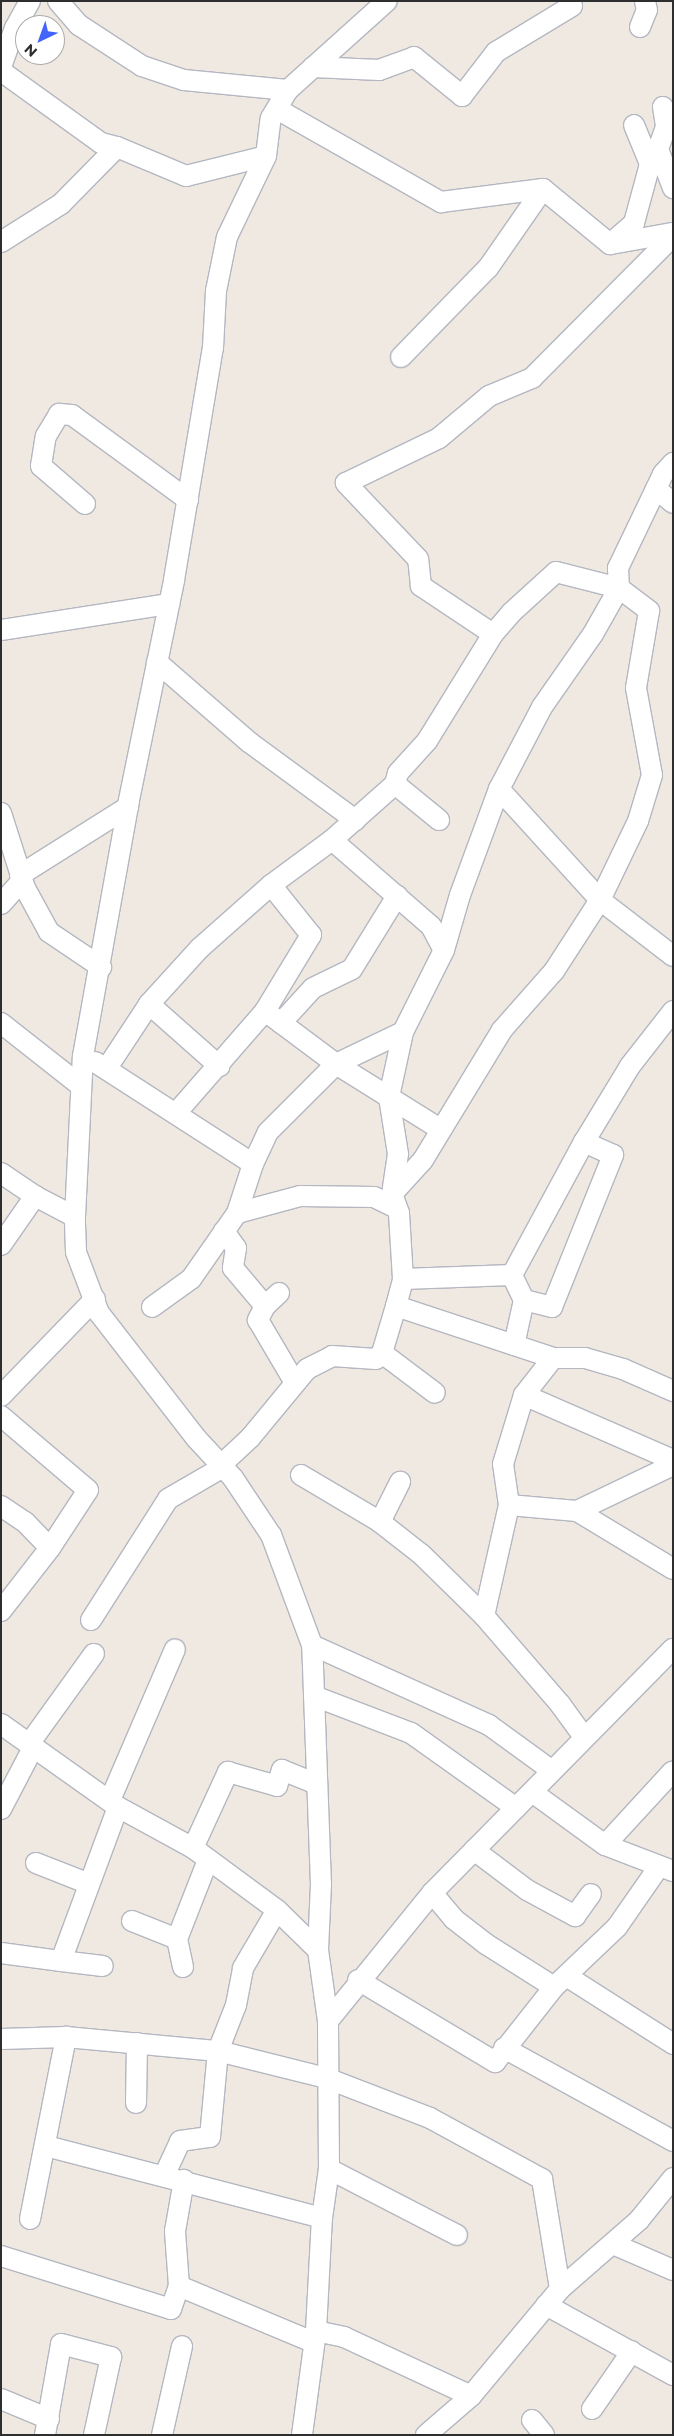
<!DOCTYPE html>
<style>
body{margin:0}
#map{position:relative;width:674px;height:2436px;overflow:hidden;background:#efe9e1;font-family:Montserrat,sans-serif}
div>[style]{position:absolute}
.roads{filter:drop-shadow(1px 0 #b4b7c1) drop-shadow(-1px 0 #b4b7c1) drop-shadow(0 1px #b4b7c1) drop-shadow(0 -1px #b4b7c1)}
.street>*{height:20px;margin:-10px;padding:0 10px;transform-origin:10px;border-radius:10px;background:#fff}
span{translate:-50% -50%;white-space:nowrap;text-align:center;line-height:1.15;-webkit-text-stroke:4px #fff;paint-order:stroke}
.frame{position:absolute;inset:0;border:2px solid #2e2e2e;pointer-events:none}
.north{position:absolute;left:15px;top:15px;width:50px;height:50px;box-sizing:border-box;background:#fff;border:1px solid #ababab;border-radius:50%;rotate:222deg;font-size:14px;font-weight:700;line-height:20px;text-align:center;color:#2e2e2e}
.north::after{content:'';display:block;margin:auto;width:18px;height:22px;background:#4264fb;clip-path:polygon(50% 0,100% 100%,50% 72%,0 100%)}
</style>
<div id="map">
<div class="roads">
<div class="street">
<div style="left:58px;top:1px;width:32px;rotate:49deg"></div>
<div style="left:79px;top:25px;width:75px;rotate:33.1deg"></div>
<div style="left:142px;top:66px;width:44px;rotate:18.4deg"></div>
<div style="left:184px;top:80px;width:104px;rotate:5.5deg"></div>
<div style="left:640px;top:27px;width:18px;rotate:-68deg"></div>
<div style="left:647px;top:10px;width:9px;rotate:-103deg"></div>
<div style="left:1px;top:67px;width:41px;rotate:-70.3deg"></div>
<div style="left:15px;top:28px;width:31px;rotate:-61deg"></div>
<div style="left:313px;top:67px;width:66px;rotate:2.6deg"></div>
<div style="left:379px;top:70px;width:37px;rotate:-20deg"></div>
<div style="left:414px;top:57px;width:62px;rotate:39.1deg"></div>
<div style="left:462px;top:96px;width:56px;rotate:-52.3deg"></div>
<div style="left:496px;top:52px;width:89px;rotate:-31.2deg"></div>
<div style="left:1px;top:71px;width:123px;rotate:35.8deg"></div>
<div style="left:101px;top:143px;width:16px;rotate:14deg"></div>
<div style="left:663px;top:107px;width:20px;rotate:81deg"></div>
<div style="left:666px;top:127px;width:23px;rotate:110deg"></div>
<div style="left:658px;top:149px;width:42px;rotate:69deg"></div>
<div style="left:277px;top:109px;width:189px;rotate:29.6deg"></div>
<div style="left:441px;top:202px;width:103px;rotate:-7.3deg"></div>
<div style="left:543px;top:189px;width:87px;rotate:39.4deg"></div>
<div style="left:610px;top:244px;width:32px;rotate:-41deg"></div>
<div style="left:634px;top:223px;width:61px;rotate:-74.8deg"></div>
<div style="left:650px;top:164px;width:42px;rotate:-112.3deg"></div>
<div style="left:1px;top:242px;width:71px;rotate:-32.3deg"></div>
<div style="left:61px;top:204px;width:80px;rotate:-45.5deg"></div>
<div style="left:117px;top:147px;width:75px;rotate:22.8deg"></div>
<div style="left:186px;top:176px;width:82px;rotate:-14deg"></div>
<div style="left:611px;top:244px;width:63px;rotate:-10.1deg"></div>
<div style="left:401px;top:357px;width:124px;rotate:-45.7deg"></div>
<div style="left:488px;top:268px;width:96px;rotate:-55.2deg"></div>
<div style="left:656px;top:489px;width:22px;rotate:39deg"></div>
<div style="left:85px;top:504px;width:58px;rotate:-139.2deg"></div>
<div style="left:41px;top:466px;width:30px;rotate:-81deg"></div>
<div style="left:46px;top:436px;width:26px;rotate:-59deg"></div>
<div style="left:59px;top:414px;width:13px;rotate:4deg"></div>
<div style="left:72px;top:415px;width:144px;rotate:36.2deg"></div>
<div style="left:1px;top:630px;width:170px;rotate:-8.8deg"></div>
<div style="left:493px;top:634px;width:87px;rotate:-146.3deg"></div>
<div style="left:421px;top:586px;width:27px;rotate:-96deg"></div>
<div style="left:418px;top:559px;width:105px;rotate:-133.5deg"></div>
<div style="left:346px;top:483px;width:103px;rotate:-25.8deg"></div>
<div style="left:439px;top:438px;width:65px;rotate:-40deg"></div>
<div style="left:489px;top:396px;width:47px;rotate:-22.7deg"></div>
<div style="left:532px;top:378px;width:200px;rotate:-45.2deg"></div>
<div style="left:157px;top:662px;width:122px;rotate:41deg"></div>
<div style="left:249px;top:742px;width:132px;rotate:36.3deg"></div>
<div style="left:395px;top:784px;width:57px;rotate:39.3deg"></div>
<div style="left:499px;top:789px;width:150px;rotate:47.7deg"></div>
<div style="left:600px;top:900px;width:92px;rotate:37.5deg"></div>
<div style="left:1px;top:813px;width:79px;rotate:72.3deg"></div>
<div style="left:25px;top:888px;width:50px;rotate:61.4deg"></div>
<div style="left:49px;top:932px;width:63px;rotate:33.9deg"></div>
<div style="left:332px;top:840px;width:131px;rotate:41deg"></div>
<div style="left:431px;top:926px;width:27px;rotate:62deg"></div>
<div style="left:20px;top:875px;width:128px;rotate:-32.2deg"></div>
<div style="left:1px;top:904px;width:31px;rotate:-48deg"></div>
<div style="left:149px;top:1004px;width:94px;rotate:41.5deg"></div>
<div style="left:265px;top:1011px;width:89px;rotate:36.7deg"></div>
<div style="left:336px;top:1064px;width:123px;rotate:32deg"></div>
<div style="left:1px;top:1023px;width:102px;rotate:38.2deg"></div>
<div style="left:281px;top:1023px;width:47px;rotate:-47.6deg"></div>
<div style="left:313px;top:988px;width:43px;rotate:-26deg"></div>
<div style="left:352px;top:969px;width:86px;rotate:-58.3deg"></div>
<div style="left:95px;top:1062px;width:188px;rotate:32.8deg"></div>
<div style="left:107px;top:1068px;width:77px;rotate:-56.7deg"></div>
<div style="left:149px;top:1004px;width:76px;rotate:-47.7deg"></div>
<div style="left:200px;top:948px;width:95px;rotate:-41.6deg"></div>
<div style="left:271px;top:885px;width:76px;rotate:-36.4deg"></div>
<div style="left:332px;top:840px;width:84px;rotate:-41.6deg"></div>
<div style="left:395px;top:784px;width:11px;rotate:-75deg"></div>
<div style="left:398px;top:773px;width:43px;rotate:-47.8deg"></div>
<div style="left:427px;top:741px;width:126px;rotate:-58.3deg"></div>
<div style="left:493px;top:634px;width:28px;rotate:-49deg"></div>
<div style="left:511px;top:613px;width:61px;rotate:-42.3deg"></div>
<div style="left:556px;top:572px;width:65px;rotate:14.3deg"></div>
<div style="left:619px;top:588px;width:20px;rotate:-93deg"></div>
<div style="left:618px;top:568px;width:104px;rotate:-64.4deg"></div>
<div style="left:663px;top:474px;width:15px;rotate:-48deg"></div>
<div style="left:177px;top:1112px;width:134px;rotate:-48.9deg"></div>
<div style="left:265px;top:1011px;width:89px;rotate:-58.8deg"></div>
<div style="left:311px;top:935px;width:64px;rotate:-128.7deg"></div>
<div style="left:1px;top:1173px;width:41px;rotate:34.1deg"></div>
<div style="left:35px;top:1196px;width:45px;rotate:27.7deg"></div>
<div style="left:237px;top:1213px;width:65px;rotate:-15.1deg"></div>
<div style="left:300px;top:1196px;width:74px;rotate:0.8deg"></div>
<div style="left:374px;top:1197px;width:25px;rotate:26deg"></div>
<div style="left:224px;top:1231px;width:21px;rotate:55deg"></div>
<div style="left:236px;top:1248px;width:20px;rotate:99deg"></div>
<div style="left:233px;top:1268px;width:50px;rotate:49.9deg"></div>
<div style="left:1px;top:1245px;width:60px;rotate:-55.2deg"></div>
<div style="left:403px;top:1279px;width:109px;rotate:-2.1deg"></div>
<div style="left:279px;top:1293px;width:19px;rotate:137deg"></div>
<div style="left:265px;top:1306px;width:16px;rotate:117deg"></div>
<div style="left:258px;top:1320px;width:71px;rotate:59.5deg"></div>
<div style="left:524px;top:1300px;width:29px;rotate:14deg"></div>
<div style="left:552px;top:1307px;width:164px;rotate:-68.1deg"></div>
<div style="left:613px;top:1155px;width:32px;rotate:-156deg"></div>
<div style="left:396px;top:1306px;width:28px;rotate:-75deg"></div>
<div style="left:403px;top:1279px;width:66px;rotate:-93.5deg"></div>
<div style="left:399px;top:1213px;width:20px;rotate:-110deg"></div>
<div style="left:392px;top:1194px;width:40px;rotate:-81.5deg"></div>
<div style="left:398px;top:1154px;width:58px;rotate:-99deg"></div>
<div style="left:389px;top:1097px;width:66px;rotate:-77.8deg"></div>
<div style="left:152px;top:1307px;width:48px;rotate:-35.7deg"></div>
<div style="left:191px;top:1279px;width:80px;rotate:-55.1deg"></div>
<div style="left:237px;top:1213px;width:52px;rotate:-71.9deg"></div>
<div style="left:253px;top:1164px;width:35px;rotate:-65deg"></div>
<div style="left:268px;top:1132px;width:96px;rotate:-45deg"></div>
<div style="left:336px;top:1064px;width:74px;rotate:-25.5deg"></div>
<div style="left:403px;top:1032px;width:92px;rotate:-63.4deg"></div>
<div style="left:444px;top:950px;width:57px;rotate:-73.8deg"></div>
<div style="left:460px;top:895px;width:113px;rotate:-69.8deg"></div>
<div style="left:499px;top:789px;width:93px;rotate:-62.3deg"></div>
<div style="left:542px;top:707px;width:89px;rotate:-55.1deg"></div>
<div style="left:593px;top:634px;width:53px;rotate:-60.5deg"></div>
<div style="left:619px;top:588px;width:38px;rotate:37deg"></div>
<div style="left:649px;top:611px;width:78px;rotate:99.6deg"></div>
<div style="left:636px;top:688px;width:88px;rotate:79.6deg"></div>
<div style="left:652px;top:775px;width:48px;rotate:106.9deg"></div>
<div style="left:638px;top:821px;width:88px;rotate:115.7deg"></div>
<div style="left:600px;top:900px;width:85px;rotate:122.9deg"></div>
<div style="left:554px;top:971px;width:79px;rotate:131.4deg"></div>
<div style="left:502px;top:1030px;width:152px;rotate:121.3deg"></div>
<div style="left:423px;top:1160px;width:46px;rotate:132.4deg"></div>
<div style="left:514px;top:1345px;width:46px;rotate:-77.5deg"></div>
<div style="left:524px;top:1300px;width:28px;rotate:-116deg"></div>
<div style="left:512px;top:1275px;width:151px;rotate:-61.6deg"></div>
<div style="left:584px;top:1142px;width:89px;rotate:-58.8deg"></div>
<div style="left:630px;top:1066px;width:70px;rotate:-52deg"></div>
<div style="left:382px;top:1353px;width:66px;rotate:37deg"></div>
<div style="left:524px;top:1395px;width:163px;rotate:23.6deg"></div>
<div style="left:1px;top:1396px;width:135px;rotate:-45.9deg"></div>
<div style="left:1px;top:1416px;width:114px;rotate:40.4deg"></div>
<div style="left:88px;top:1490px;width:69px;rotate:123.2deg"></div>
<div style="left:50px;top:1548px;width:80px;rotate:127.9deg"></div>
<div style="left:221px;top:1465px;width:40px;rotate:-43deg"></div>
<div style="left:250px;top:1438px;width:89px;rotate:-50.4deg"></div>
<div style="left:307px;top:1369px;width:28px;rotate:-27deg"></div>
<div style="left:332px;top:1356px;width:44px;rotate:3.9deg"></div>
<div style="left:376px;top:1359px;width:8px;rotate:-45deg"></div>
<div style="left:382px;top:1353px;width:49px;rotate:-73.4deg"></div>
<div style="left:396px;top:1306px;width:165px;rotate:18.3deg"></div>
<div style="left:553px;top:1358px;width:32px"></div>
<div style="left:585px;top:1358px;width:40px;rotate:16deg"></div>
<div style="left:623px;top:1369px;width:55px;rotate:23.7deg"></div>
<div style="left:301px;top:1475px;width:92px;rotate:30.7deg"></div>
<div style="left:380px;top:1522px;width:52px;rotate:38deg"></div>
<div style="left:421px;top:1554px;width:88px;rotate:44.5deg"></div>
<div style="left:484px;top:1616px;width:116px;rotate:49.2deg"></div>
<div style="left:560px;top:1704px;width:41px;rotate:54deg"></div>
<div style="left:509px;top:1505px;width:68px;rotate:5deg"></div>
<div style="left:577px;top:1511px;width:112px;rotate:31.1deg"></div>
<div style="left:1px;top:1506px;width:29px;rotate:34deg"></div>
<div style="left:25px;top:1522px;width:36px;rotate:46deg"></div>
<div style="left:577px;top:1511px;width:106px;rotate:-25.6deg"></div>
<div style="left:380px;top:1522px;width:45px;rotate:-63.4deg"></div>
<div style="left:484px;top:1616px;width:114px;rotate:-77.3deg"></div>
<div style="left:509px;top:1505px;width:41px;rotate:-98.3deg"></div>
<div style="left:503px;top:1464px;width:72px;rotate:-73.1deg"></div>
<div style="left:524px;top:1395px;width:47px;rotate:-51.9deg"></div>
<div style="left:91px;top:1620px;width:143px;rotate:-57.5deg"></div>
<div style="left:168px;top:1499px;width:64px;rotate:-30.2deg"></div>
<div style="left:312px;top:1645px;width:194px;rotate:24.3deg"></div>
<div style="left:489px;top:1725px;width:77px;rotate:36deg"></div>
<div style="left:314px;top:1696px;width:104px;rotate:20.9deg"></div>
<div style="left:411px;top:1733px;width:129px;rotate:35.5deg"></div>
<div style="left:1px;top:1724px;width:143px;rotate:35.4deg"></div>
<div style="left:118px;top:1807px;width:85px;rotate:28.7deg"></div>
<div style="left:193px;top:1848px;width:104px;rotate:36.4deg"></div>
<div style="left:277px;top:1910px;width:57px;rotate:44.3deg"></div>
<div style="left:29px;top:1744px;width:111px;rotate:-54.2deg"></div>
<div style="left:532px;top:1792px;width:90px;rotate:36deg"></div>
<div style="left:605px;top:1845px;width:73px;rotate:20.9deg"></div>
<div style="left:110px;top:1800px;width:164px;rotate:-66.7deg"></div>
<div style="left:1px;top:1809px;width:71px;rotate:-62.4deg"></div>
<div style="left:605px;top:1845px;width:100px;rotate:-47.4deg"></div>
<div style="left:193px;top:1848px;width:84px;rotate:-65.3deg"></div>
<div style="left:228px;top:1772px;width:51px;rotate:15.9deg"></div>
<div style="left:277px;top:1786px;width:17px;rotate:-73deg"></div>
<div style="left:282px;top:1770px;width:38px;rotate:22deg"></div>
<div style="left:474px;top:1850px;width:66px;rotate:37deg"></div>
<div style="left:527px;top:1890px;width:55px;rotate:28.4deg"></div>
<div style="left:575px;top:1916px;width:27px;rotate:-54deg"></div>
<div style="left:36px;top:1863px;width:55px;rotate:21.4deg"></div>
<div style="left:132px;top:1921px;width:48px;rotate:21.8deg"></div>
<div style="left:1px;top:1953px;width:61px;rotate:7.6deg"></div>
<div style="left:61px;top:1961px;width:164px;rotate:-69.7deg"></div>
<div style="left:61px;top:1961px;width:42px;rotate:6.8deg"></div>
<div style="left:183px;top:1967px;width:29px;rotate:-102deg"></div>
<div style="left:177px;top:1939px;width:85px;rotate:-68.6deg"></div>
<div style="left:568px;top:1977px;width:125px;rotate:32.5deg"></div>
<div style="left:358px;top:1980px;width:160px;rotate:30.9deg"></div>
<div style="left:495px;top:2062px;width:95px;rotate:-51.8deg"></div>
<div style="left:554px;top:1987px;width:80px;rotate:-147.7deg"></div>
<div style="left:486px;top:1944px;width:41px;rotate:-142deg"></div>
<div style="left:454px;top:1919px;width:34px;rotate:-130deg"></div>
<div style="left:554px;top:1987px;width:87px;rotate:-43.6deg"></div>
<div style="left:617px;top:1927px;width:72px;rotate:-55.2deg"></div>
<div style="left:328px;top:2021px;width:165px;rotate:-50.9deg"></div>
<div style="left:432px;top:1893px;width:343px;rotate:-45.4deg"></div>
<div style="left:1px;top:2039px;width:65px;rotate:-1.8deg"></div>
<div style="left:66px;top:2037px;width:153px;rotate:5.3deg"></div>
<div style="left:218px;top:2051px;width:111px;rotate:14deg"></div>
<div style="left:326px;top:2078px;width:111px;rotate:21deg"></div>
<div style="left:430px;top:2118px;width:128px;rotate:28.6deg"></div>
<div style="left:542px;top:2179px;width:111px;rotate:80.7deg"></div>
<div style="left:504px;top:2048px;width:193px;rotate:28.8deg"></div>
<div style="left:136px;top:2103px;width:60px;rotate:-89deg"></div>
<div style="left:46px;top:2146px;width:285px;rotate:14.6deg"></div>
<div style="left:329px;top:2169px;width:144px;rotate:27.3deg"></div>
<div style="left:164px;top:2176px;width:38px;rotate:-65deg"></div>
<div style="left:180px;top:2141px;width:30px;rotate:-8deg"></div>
<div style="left:210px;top:2137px;width:86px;rotate:-84.7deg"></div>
<div style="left:218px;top:2051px;width:49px;rotate:-68.6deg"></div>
<div style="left:236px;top:2005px;width:38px;rotate:-79deg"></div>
<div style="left:243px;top:1968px;width:67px;rotate:-59.6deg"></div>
<div style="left:30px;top:2219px;width:186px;rotate:-78.8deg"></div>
<div style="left:613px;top:2244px;width:65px;rotate:23.4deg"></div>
<div style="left:1px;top:2256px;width:178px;rotate:17.3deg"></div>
<div style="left:171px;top:2309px;width:24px;rotate:-71deg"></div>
<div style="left:179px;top:2286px;width:55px;rotate:-94.2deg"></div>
<div style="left:175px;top:2231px;width:52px;rotate:-80deg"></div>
<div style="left:179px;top:2286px;width:145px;rotate:22.7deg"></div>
<div style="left:546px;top:2305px;width:145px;rotate:28.9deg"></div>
<div style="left:316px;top:2331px;width:29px;rotate:12deg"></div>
<div style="left:344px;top:2337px;width:140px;rotate:24.9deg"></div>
<div style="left:1px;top:2399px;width:52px;rotate:22.6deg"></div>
<div style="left:592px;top:2409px;width:70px;rotate:-55.4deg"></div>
<div style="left:532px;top:2420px;width:19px;rotate:51deg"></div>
<div style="left:45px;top:2435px;width:92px;rotate:-80deg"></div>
<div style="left:61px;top:2344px;width:52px;rotate:14.6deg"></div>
<div style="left:111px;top:2357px;width:80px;rotate:102.3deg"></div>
<div style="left:162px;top:2435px;width:91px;rotate:-77.3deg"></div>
<div style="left:302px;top:2435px;width:105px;rotate:-82.3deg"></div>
<div style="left:316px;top:2331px;width:113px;rotate:-87deg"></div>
<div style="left:322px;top:2218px;width:49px;rotate:-81.9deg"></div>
<div style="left:329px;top:2169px;width:148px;rotate:-90.4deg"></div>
<div style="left:328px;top:2021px;width:72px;rotate:-98deg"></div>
<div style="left:318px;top:1950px;width:65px;rotate:-87.4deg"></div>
<div style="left:321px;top:1885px;width:240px;rotate:-92.1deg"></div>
<div style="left:312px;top:1645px;width:117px;rotate:-110.4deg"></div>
<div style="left:271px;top:1535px;width:69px;rotate:-123.7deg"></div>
<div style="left:233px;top:1478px;width:54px;rotate:-132.8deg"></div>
<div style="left:196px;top:1438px;width:158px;rotate:-127.8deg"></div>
<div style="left:99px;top:1313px;width:65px;rotate:-110.7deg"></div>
<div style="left:76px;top:1252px;width:35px;rotate:-92deg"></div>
<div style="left:75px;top:1217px;width:161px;rotate:-87.2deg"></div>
<div style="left:83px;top:1056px;width:260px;rotate:-79.8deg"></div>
<div style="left:129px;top:800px;width:225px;rotate:-78.4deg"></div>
<div style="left:174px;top:580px;width:235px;rotate:-80.5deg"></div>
<div style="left:213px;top:348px;width:57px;rotate:-87deg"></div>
<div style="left:216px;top:291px;width:55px;rotate:-78.5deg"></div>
<div style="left:227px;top:237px;width:90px;rotate:-64.3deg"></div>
<div style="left:266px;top:156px;width:38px;rotate:-83deg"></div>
<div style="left:271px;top:118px;width:33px;rotate:-59deg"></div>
<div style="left:288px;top:90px;width:133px;rotate:-42deg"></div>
<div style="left:426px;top:2435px;width:60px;rotate:-40.9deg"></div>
<div style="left:471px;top:2396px;width:139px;rotate:-50.2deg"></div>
<div style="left:560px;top:2289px;width:105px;rotate:-41.1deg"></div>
<div style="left:639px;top:2220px;width:54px;rotate:-51deg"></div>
</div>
</div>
<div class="frame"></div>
<div class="north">N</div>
</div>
